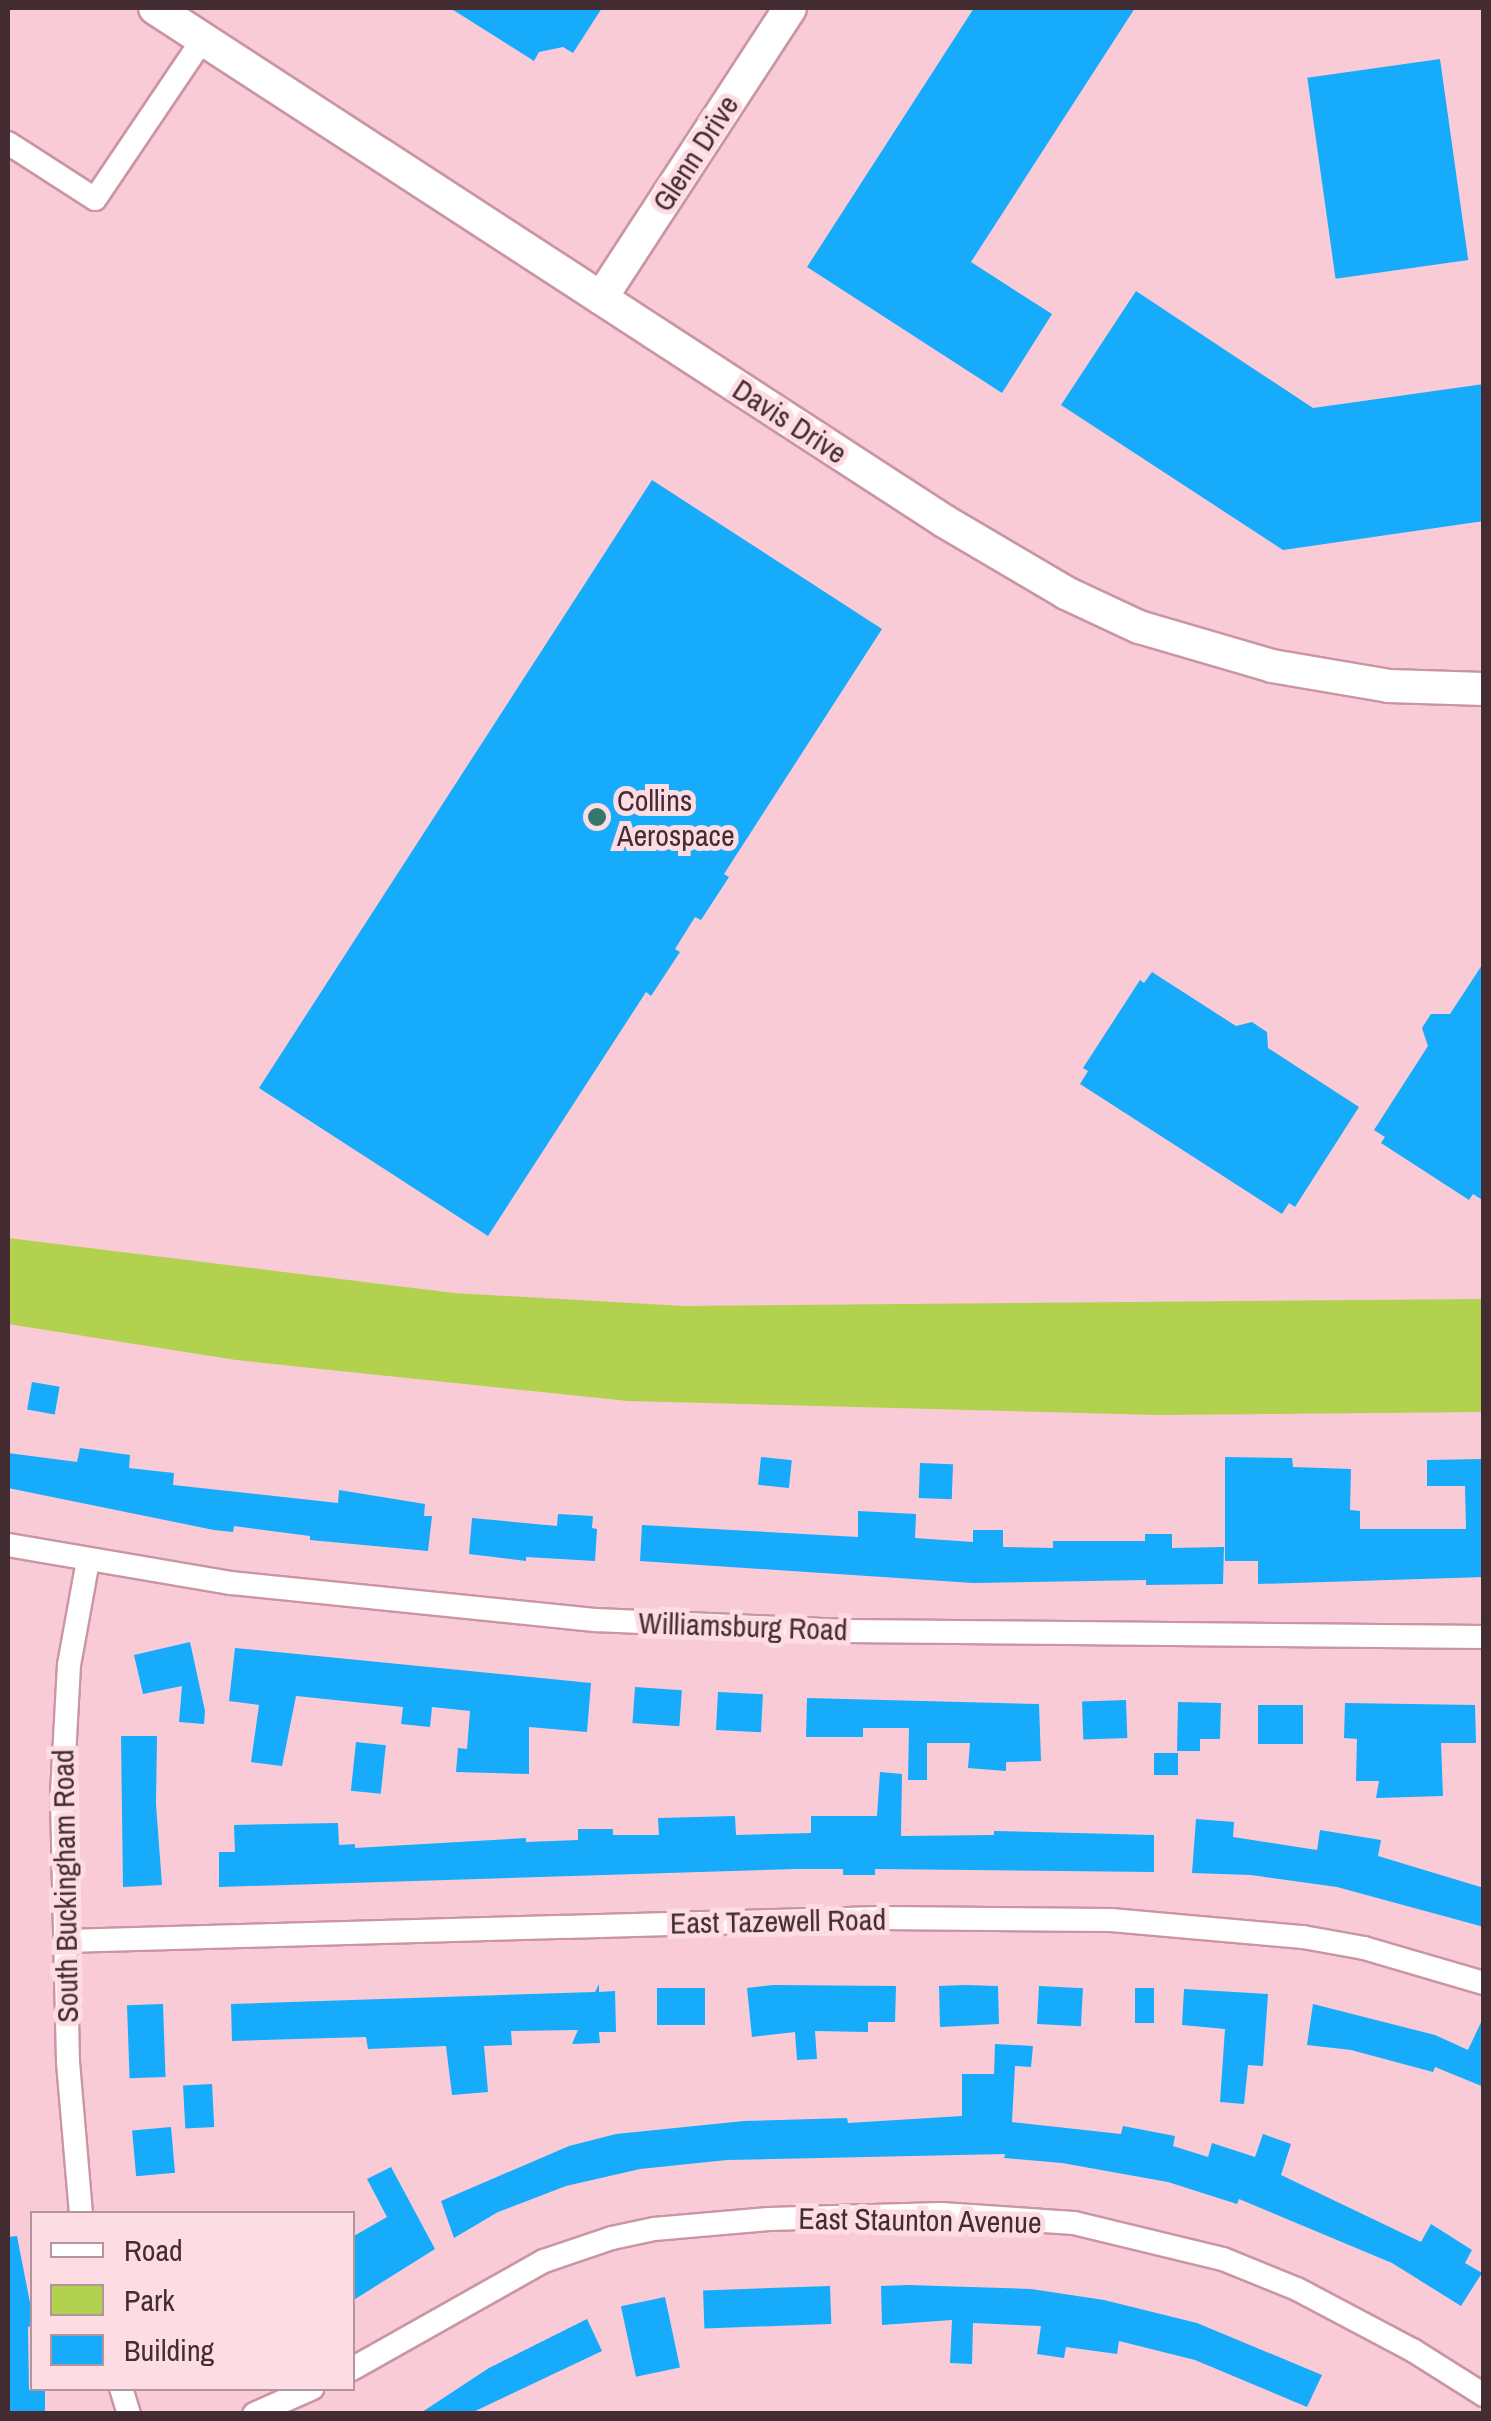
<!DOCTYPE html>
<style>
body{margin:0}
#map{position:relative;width:1491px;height:2421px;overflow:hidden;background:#f8cbd7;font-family:"Archivo Narrow",sans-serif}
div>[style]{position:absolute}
.green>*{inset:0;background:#b2d14e}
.building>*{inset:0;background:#17abfb;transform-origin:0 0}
.roads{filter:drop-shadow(2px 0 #ca95a4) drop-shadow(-2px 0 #ca95a4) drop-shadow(0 2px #ca95a4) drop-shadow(0 -2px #ca95a4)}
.street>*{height:22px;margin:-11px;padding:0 11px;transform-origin:11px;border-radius:11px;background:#fff}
.secondary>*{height:32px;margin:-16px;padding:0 16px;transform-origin:16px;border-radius:16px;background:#fff}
.dots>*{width:28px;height:28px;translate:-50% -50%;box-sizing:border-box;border:5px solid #fedce4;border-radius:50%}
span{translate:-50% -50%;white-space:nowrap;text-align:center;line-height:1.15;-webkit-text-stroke:10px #fedce4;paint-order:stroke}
.street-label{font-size:30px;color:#432d33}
.poi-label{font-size:30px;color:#432d33}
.left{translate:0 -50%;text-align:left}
.frame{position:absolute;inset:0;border:10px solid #432d33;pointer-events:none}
.legend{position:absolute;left:30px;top:2211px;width:325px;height:180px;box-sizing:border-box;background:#fedce4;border:2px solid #b3969d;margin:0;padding:12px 18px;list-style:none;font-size:30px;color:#432d33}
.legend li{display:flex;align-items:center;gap:20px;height:50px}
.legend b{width:50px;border:2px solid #b3969d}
</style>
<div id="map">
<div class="green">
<div style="clip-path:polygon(8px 1238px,454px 1293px,684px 1306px,1483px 1299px,1483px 1412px,1157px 1415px,628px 1401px,236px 1360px,8px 1324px)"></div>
</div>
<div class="building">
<div style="clip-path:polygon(450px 8px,602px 8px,573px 53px,563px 47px,539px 52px,534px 61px)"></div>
<div style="clip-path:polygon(974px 8px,1135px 8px,971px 262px,1052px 314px,1002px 393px,807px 267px)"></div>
<div style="left:1440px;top:59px;width:203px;height:134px;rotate:82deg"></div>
<div style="clip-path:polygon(1136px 291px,1313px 408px,1484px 384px,1484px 521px,1283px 550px,1061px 405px)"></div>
<div style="clip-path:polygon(652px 480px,882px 629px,724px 874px,729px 877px,701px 920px,695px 917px,675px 949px,680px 952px,651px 996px,646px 992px,488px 1236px,259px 1088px)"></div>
<div style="clip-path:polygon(1484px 962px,1484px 1201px,1473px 1194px,1469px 1200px,1381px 1143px,1385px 1137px,1374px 1130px,1428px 1046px,1422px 1028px,1431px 1014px,1450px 1014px)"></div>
<div style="clip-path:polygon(1152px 972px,1236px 1026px,1252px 1022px,1267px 1032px,1268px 1048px,1359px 1107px,1295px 1207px,1289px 1203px,1282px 1214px,1080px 1084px,1088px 1071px,1083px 1068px,1140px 980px,1144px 983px)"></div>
<div style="left:32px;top:1382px;width:28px;height:28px;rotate:10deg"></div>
<div style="clip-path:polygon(80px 1448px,130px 1455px,129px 1468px,174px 1473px,173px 1485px,338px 1503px,339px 1490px,425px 1504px,424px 1516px,432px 1516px,428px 1551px,310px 1540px,310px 1536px,234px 1526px,233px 1532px,214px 1530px,8px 1488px,8px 1453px,77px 1462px)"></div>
<div style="left:761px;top:1457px;width:31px;height:28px;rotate:6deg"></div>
<div style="clip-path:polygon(1225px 1457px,1292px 1458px,1293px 1467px,1351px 1469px,1350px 1510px,1360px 1511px,1360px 1529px,1466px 1529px,1465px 1486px,1427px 1486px,1427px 1460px,1484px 1459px,1484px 1577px,1258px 1584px,1258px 1561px,1225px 1561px)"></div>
<div style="left:920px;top:1463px;width:33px;height:35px;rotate:2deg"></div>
<div style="clip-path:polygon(858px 1511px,916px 1514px,915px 1538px,973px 1542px,973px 1530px,1003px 1530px,1003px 1547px,1053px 1548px,1053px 1541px,1145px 1541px,1145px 1534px,1172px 1534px,1172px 1548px,1224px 1547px,1223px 1584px,1146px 1585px,1146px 1580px,973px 1583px,640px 1561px,642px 1525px,858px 1537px)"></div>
<div style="clip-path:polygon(558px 1514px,593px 1516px,592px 1528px,597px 1529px,595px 1561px,526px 1557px,526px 1561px,469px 1554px,472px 1518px,557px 1526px)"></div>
<div style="clip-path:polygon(190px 1642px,205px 1711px,204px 1724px,179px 1722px,182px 1686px,143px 1694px,134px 1655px)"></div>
<div style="clip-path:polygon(235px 1648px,591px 1683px,587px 1732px,529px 1727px,529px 1774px,456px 1772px,458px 1748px,467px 1749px,470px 1711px,432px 1707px,430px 1727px,401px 1724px,403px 1707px,296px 1696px,282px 1766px,251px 1762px,259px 1705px,229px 1701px)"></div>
<div style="left:635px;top:1687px;width:47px;height:36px;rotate:4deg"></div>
<div style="left:718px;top:1692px;width:45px;height:38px;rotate:3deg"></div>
<div style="clip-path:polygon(807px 1698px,1039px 1704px,1041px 1761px,1006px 1762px,1006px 1771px,968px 1768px,970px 1743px,927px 1743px,927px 1780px,908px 1780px,909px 1728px,863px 1728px,863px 1737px,806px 1737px)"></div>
<div style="left:1126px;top:1700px;width:38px;height:44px;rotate:88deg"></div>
<div style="clip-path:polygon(1178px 1702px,1221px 1703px,1220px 1739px,1200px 1739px,1200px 1751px,1177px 1751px)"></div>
<div style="clip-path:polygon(1345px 1703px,1475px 1705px,1476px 1743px,1441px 1743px,1443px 1796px,1376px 1798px,1379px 1781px,1356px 1781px,1357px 1739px,1344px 1738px)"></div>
<div style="left:1303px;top:1705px;width:39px;height:45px;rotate:90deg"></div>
<div style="clip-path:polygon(121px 1736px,157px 1736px,156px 1804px,162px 1885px,123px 1887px)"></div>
<div style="left:356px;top:1742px;width:30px;height:49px;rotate:6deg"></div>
<div style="left:1154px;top:1753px;width:24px;height:22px"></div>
<div style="clip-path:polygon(880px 1772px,902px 1774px,901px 1836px,994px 1835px,994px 1831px,1154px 1835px,1154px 1872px,875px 1869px,875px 1875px,843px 1875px,843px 1869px,796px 1869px,219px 1887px,219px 1852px,235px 1852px,234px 1825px,338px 1823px,339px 1845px,355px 1844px,355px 1848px,526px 1838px,526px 1842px,578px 1840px,578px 1829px,613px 1829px,613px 1835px,659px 1835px,658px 1818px,735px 1816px,736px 1835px,811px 1833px,811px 1816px,877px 1816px)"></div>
<div style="clip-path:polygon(1196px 1819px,1234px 1822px,1233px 1837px,1317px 1850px,1320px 1830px,1381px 1840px,1378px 1856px,1484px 1888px,1484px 1927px,1337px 1887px,1251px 1875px,1192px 1873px)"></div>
<div style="clip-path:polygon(599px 1984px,599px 1992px,615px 1991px,616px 2032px,599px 2032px,600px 2043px,572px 2044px,578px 2030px,511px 2031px,512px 2045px,484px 2046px,488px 2092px,452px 2095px,446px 2046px,368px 2049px,366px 2037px,232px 2041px,231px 2004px,595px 1992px)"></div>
<div style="clip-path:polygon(773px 1985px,896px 1986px,895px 2022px,868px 2022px,868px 2032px,815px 2031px,817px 2059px,797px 2060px,795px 2032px,752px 2037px,747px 1988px)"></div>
<div style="clip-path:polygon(965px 1985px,998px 1986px,999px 2024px,940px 2027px,939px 1986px)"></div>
<div style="left:1039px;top:1986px;width:44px;height:38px;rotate:3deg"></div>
<div style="left:705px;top:1988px;width:37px;height:48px;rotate:90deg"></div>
<div style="left:1135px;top:1988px;width:19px;height:35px"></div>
<div style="clip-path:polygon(1184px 1989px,1268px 1994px,1263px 2066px,1248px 2065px,1244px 2104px,1220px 2102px,1225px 2029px,1182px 2025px)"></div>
<div style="left:163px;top:2004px;width:73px;height:36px;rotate:88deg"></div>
<div style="clip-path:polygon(1313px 2004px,1435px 2035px,1468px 2050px,1484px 2016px,1484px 2087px,1435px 2067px,1433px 2072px,1351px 2050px,1307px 2045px)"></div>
<div style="clip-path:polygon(995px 2044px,1033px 2046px,1031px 2067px,1015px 2066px,1012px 2122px,1121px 2134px,1123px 2126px,1175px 2136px,1173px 2146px,1208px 2157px,1212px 2143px,1255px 2157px,1263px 2134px,1291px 2144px,1281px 2175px,1421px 2242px,1431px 2224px,1472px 2250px,1465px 2263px,1482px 2273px,1461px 2306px,1392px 2263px,1239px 2199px,1237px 2204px,1168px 2182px,1062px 2163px,1004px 2158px,1005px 2154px,727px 2160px,640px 2169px,566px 2186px,498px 2212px,454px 2238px,441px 2201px,569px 2146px,616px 2134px,744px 2121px,847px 2118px,848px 2123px,962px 2116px,962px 2074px,994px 2074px)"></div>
<div style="left:212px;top:2084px;width:43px;height:29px;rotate:87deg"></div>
<div style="left:171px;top:2127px;width:46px;height:39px;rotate:85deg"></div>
<div style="clip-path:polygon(391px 2167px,435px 2249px,352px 2301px,352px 2237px,387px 2217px,367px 2179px)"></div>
<div style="clip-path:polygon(17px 2236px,32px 2313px,32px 2326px,28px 2327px,29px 2390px,45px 2390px,45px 2414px,8px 2414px,8px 2237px)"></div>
<div style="clip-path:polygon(909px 2285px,1031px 2289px,1104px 2300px,1197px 2323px,1322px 2375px,1307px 2407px,1195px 2360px,1119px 2341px,1117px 2354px,1066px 2347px,1064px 2358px,1037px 2354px,1041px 2326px,973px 2323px,972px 2364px,950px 2363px,952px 2320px,882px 2325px,881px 2286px)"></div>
<div style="left:830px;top:2286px;width:38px;height:127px;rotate:88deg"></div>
<div style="left:665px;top:2297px;width:72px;height:45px;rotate:78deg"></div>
<div style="clip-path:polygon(587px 2319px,602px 2351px,469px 2414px,419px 2414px,489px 2368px)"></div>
</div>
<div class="roads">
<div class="street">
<div style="left:8px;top:143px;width:103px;rotate:32.8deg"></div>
<div style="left:95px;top:199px;width:193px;rotate:-56deg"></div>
<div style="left:8px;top:1545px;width:226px;rotate:9.7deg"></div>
<div style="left:231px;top:1583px;width:367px;rotate:5.8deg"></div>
<div style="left:596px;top:1620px;width:250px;rotate:2.5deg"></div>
<div style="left:846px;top:1631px;width:638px;rotate:0.54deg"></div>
<div style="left:66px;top:1941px;width:815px;rotate:-1.62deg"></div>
<div style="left:881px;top:1918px;width:230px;rotate:0.5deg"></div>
<div style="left:1111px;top:1920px;width:193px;rotate:5.1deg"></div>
<div style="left:1303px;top:1937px;width:62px;rotate:10.2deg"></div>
<div style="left:1364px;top:1948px;width:125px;rotate:16.3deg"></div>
<div style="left:81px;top:2214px;width:153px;rotate:-94.9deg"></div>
<div style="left:68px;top:2062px;width:268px;rotate:-91.3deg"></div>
<div style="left:62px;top:1794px;width:129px;rotate:-86.9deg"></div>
<div style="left:69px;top:1665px;width:107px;rotate:-79.7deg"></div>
<div style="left:352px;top:2369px;width:220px;rotate:-29.4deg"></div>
<div style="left:544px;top:2261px;width:72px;rotate:-18.7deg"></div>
<div style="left:612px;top:2238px;width:43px;rotate:-12.1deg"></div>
<div style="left:654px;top:2229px;width:115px;rotate:-5deg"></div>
<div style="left:769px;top:2219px;width:172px;rotate:-1.7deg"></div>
<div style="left:941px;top:2214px;width:133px;rotate:3.9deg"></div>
<div style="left:1074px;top:2223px;width:153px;rotate:13.6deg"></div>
<div style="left:1223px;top:2259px;width:80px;rotate:22.1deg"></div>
<div style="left:1297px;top:2289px;width:132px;rotate:27.9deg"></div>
<div style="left:1414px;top:2351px;width:83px;rotate:32.2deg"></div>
<div style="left:121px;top:2388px;width:27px;rotate:73deg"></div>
<div style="left:254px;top:2414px;width:64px;rotate:-23.8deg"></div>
</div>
<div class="secondary">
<div style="left:155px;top:8px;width:941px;rotate:33.03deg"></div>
<div style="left:944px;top:521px;width:142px;rotate:30.5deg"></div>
<div style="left:1066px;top:593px;width:81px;rotate:25deg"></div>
<div style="left:1139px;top:627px;width:139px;rotate:16.3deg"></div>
<div style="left:1272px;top:666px;width:119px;rotate:9.7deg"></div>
<div style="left:1389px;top:686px;width:95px;rotate:1.8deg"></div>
<div style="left:601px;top:298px;width:346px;rotate:-56.9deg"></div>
</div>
</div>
<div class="dots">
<div style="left:597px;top:817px;background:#33786d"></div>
</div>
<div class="street-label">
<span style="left:695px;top:153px;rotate:-57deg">Glenn Drive</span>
<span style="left:790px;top:421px;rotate:33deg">Davis Drive</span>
<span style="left:743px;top:1626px;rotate:2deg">Williamsburg Road</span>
<span style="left:65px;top:1886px;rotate:-91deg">South Buckingham Road</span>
<span style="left:778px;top:1921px;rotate:-1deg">East Tazewell Road</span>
<span style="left:920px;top:2220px;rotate:1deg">East Staunton Avenue</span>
</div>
<div class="poi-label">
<span class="left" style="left:617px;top:817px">Collins<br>Aerospace</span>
</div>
<div class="frame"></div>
<ul class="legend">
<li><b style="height:12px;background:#fff"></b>Road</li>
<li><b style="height:28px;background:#b2d14e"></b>Park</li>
<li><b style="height:28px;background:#17abfb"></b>Building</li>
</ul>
</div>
